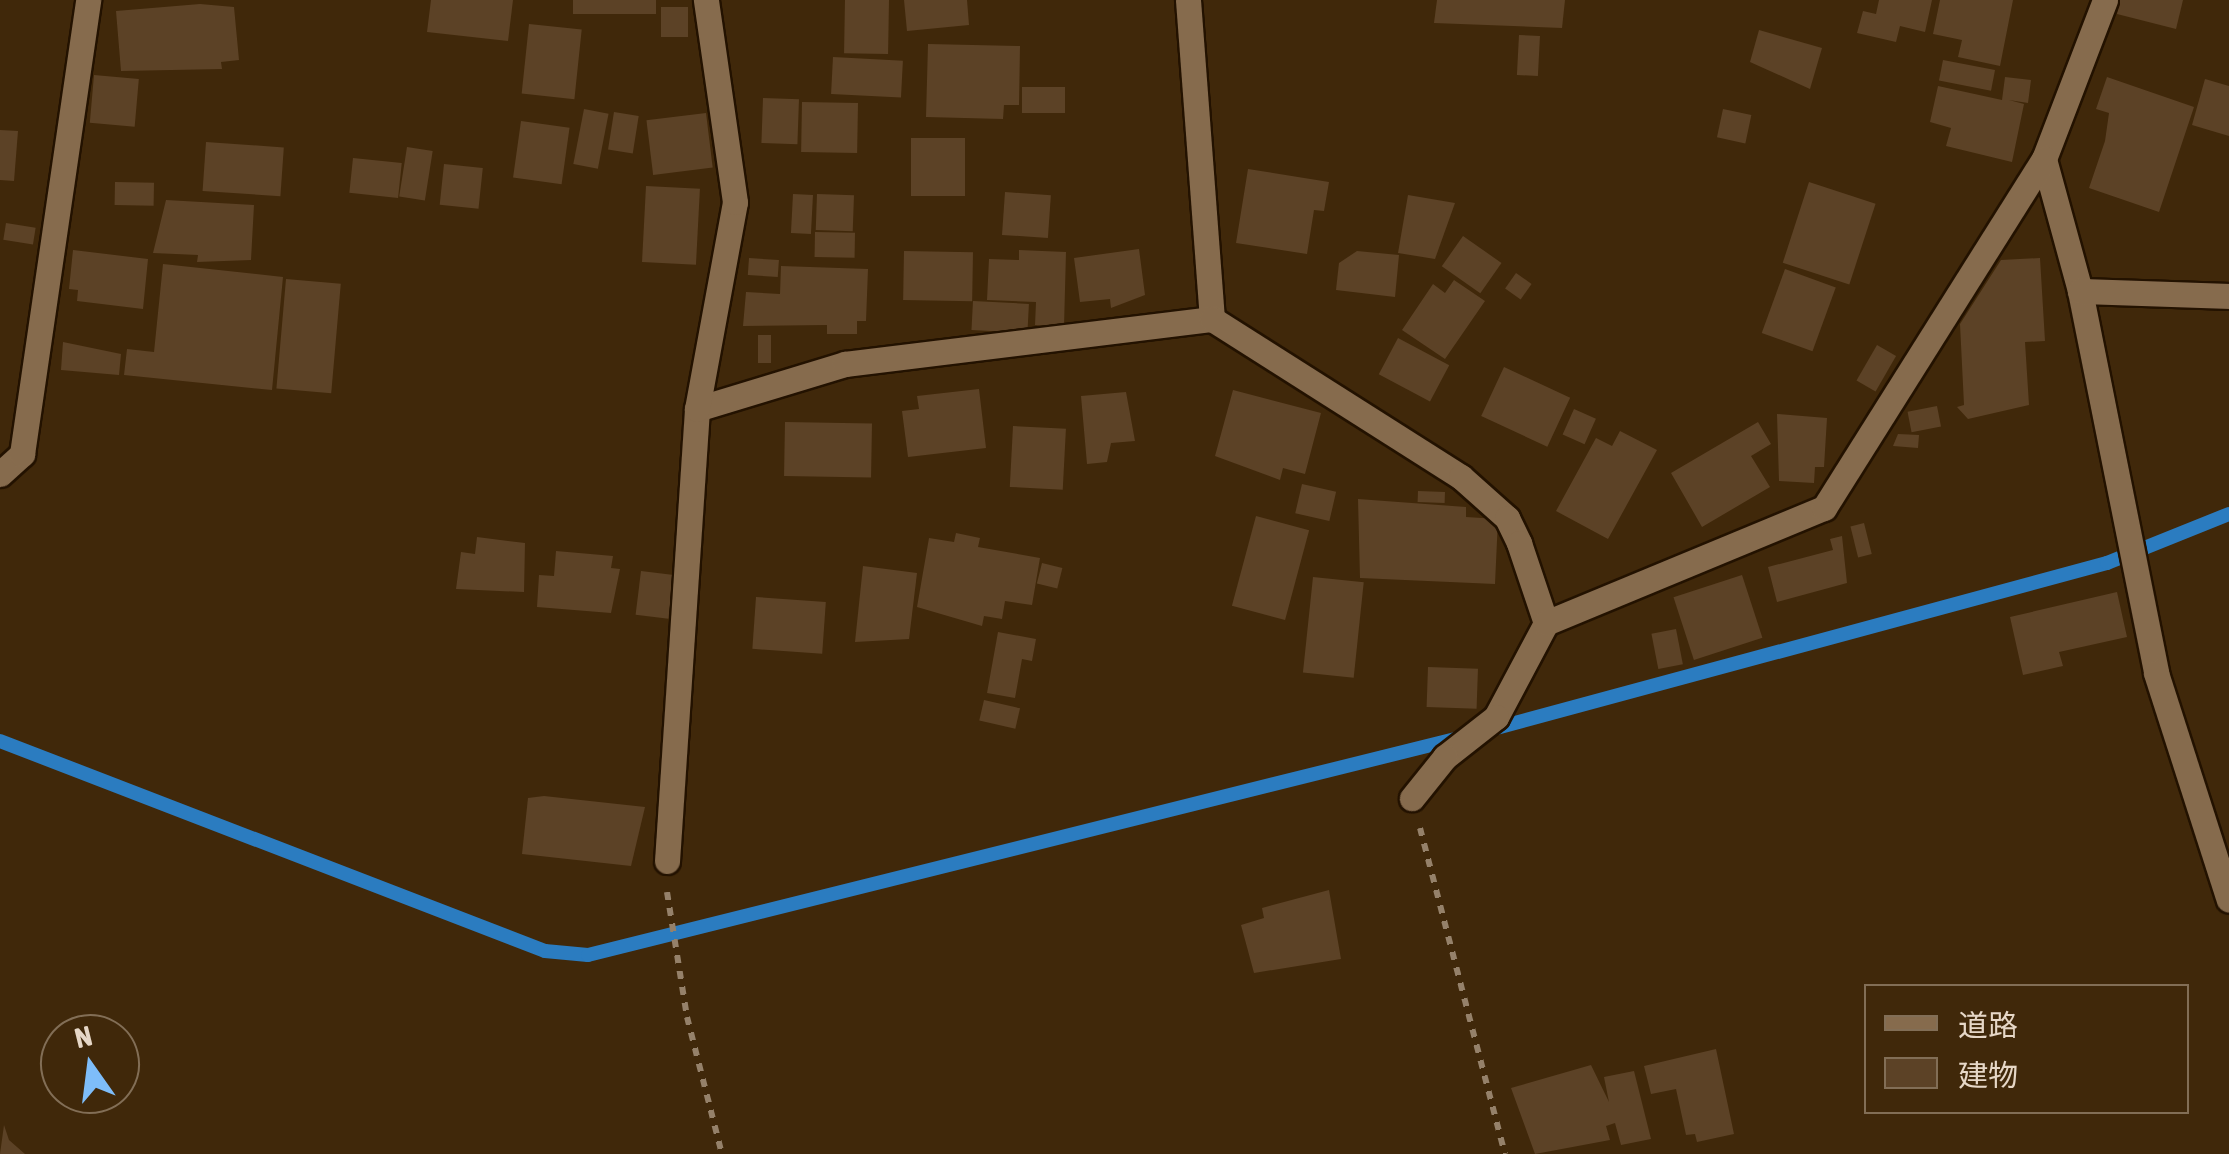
<!DOCTYPE html>
<meta charset="utf-8">
<style>
body{margin:0}
#map{position:relative;width:2229px;height:1154px;overflow:hidden;background:#40280a;font-family:"Asap Condensed","Noto Sans JP",sans-serif}
div>[style]{position:absolute}
.stream>*{height:14px;margin:-7px;padding:0 7px;transform-origin:7px;border-radius:7px;background:#2b7cc0}
.building>*{inset:0;background:#5c4226;transform-origin:0 0}
.path>*{height:6px;margin-top:-3px;transform-origin:0;background:repeating-linear-gradient(90deg,#95816a 0 8px,transparent 0 16px)}
.roads{filter:drop-shadow(2px 0 #231200) drop-shadow(-2px 0 #231200) drop-shadow(0 2px #231200) drop-shadow(0 -2px #231200)}
.minor>*{height:25px;margin:-12.5px;padding:0 12.5px;transform-origin:12.5px;border-radius:12.5px;background:#866b4d}
span{translate:-50% -50%;white-space:nowrap;text-align:center;line-height:1.15;-webkit-text-stroke:8px #40280a;paint-order:stroke}
.legend{position:absolute;left:1864px;top:984px;width:325px;height:130px;box-sizing:border-box;background:#40280a;border:2px solid #826e56;margin:0;padding:12px 18px;list-style:none;font-size:30px;color:#e6d7c7}
.legend li{display:flex;align-items:center;gap:20px;height:50px}
.legend b{width:50px;border:2px solid #826e56}
.north{position:absolute;left:40px;top:1014px;width:100px;height:100px;box-sizing:border-box;background:#40280a;border:2px solid #826e56;border-radius:50%;rotate:346deg;font-size:28px;font-weight:700;line-height:40px;text-align:center;color:#e6d7c7}
.north::after{content:'';display:block;margin:auto;width:35px;height:45px;background:#7ebdf9;clip-path:polygon(50% 0,100% 100%,50% 72%,0 100%)}
</style>
<div id="map">
<div class="stream">
<div style="left:1489px;top:730px;width:640px;rotate:-15.12deg"></div>
<div style="left:2107px;top:563px;width:131px;rotate:-21.9deg"></div>
<div style="left:0;top:741px;width:584px;rotate:21.07deg"></div>
<div style="left:545px;top:951px;width:43px;rotate:5.3deg"></div>
<div style="left:588px;top:955px;width:902px;rotate:-13.99deg"></div>
</div>
<div class="building">
<div style="clip-path:polygon(431px 0,513px 0,508px 41px,427px 32px)"></div>
<div style="left:573px;top:0;width:83px;height:14px"></div>
<div style="left:889px;top:0;width:54px;height:44px;rotate:91deg"></div>
<div style="clip-path:polygon(904px 0,967px 0,969px 25px,907px 31px)"></div>
<div style="clip-path:polygon(1437px 0,1565px 0,1562px 28px,1434px 23px)"></div>
<div style="clip-path:polygon(1879px 0,1932px 0,1925px 32px,1900px 26px,1896px 42px,1857px 33px,1863px 11px,1876px 14px)"></div>
<div style="clip-path:polygon(1940px 0,2013px 0,2000px 66px,1958px 57px,1962px 40px,1933px 34px)"></div>
<div style="clip-path:polygon(2120px 0,2183px 0,2176px 29px,2117px 14px)"></div>
<div style="clip-path:polygon(200px 4px,234px 7px,239px 60px,221px 62px,222px 69px,121px 71px,116px 11px)"></div>
<div style="left:661px;top:7px;width:27px;height:30px"></div>
<div style="left:529px;top:24px;width:53px;height:70px;rotate:6deg"></div>
<div style="clip-path:polygon(1759px 30px,1822px 48px,1810px 89px,1750px 62px)"></div>
<div style="left:1519px;top:35px;width:21px;height:40px;rotate:3deg"></div>
<div style="clip-path:polygon(928px 44px,1020px 46px,1019px 105px,1004px 105px,1003px 119px,926px 117px)"></div>
<div style="left:833px;top:57px;width:70px;height:37px;rotate:3deg"></div>
<div style="left:1943px;top:60px;width:53px;height:21px;rotate:11deg"></div>
<div style="left:94px;top:75px;width:45px;height:48px;rotate:5deg"></div>
<div style="clip-path:polygon(2005px 77px,2031px 80px,2028px 103px,2009px 100px,2024px 104px,2012px 162px,1946px 146px,1951px 128px,1930px 122px,1938px 86px,2002px 100px)"></div>
<div style="clip-path:polygon(2107px 77px,2194px 107px,2159px 212px,2089px 188px,2105px 141px,2109px 113px,2096px 109px)"></div>
<div style="clip-path:polygon(2205px 79px,2229px 86px,2229px 136px,2192px 125px)"></div>
<div style="left:1065px;top:87px;width:26px;height:43px;rotate:90deg"></div>
<div style="left:763px;top:98px;width:36px;height:45px;rotate:2deg"></div>
<div style="left:802px;top:102px;width:56px;height:50px;rotate:1deg"></div>
<div style="left:584px;top:109px;width:25px;height:56px;rotate:11deg"></div>
<div style="left:1723px;top:109px;width:29px;height:29px;rotate:12deg"></div>
<div style="left:614px;top:112px;width:25px;height:38px;rotate:9deg"></div>
<div style="left:706px;top:113px;width:55px;height:60px;rotate:83deg"></div>
<div style="left:521px;top:121px;width:49px;height:57px;rotate:8deg"></div>
<div style="clip-path:polygon(0 130px,18px 131px,14px 181px,0 180px)"></div>
<div style="left:911px;top:138px;width:54px;height:58px"></div>
<div style="left:206px;top:142px;width:78px;height:49px;rotate:4deg"></div>
<div style="left:407px;top:147px;width:26px;height:50px;rotate:9deg"></div>
<div style="left:353px;top:158px;width:49px;height:35px;rotate:6deg"></div>
<div style="left:444px;top:164px;width:39px;height:41px;rotate:6deg"></div>
<div style="clip-path:polygon(1248px 169px,1329px 182px,1324px 211px,1314px 210px,1307px 254px,1236px 243px)"></div>
<div style="left:115px;top:182px;width:39px;height:23px;rotate:1deg"></div>
<div style="left:1809px;top:182px;width:70px;height:85px;rotate:18deg"></div>
<div style="left:646px;top:186px;width:54px;height:76px;rotate:3deg"></div>
<div style="left:1005px;top:192px;width:46px;height:43px;rotate:4deg"></div>
<div style="left:793px;top:194px;width:20px;height:39px;rotate:3deg"></div>
<div style="left:817px;top:194px;width:37px;height:36px;rotate:2deg"></div>
<div style="clip-path:polygon(1408px 195px,1455px 203px,1435px 259px,1398px 253px)"></div>
<div style="clip-path:polygon(166px 200px,254px 205px,251px 260px,197px 262px,198px 255px,153px 253px)"></div>
<div style="left:6px;top:223px;width:30px;height:17px;rotate:9deg"></div>
<div style="left:815px;top:232px;width:40px;height:25px;rotate:1deg"></div>
<div style="left:1463px;top:236px;width:47px;height:37px;rotate:35deg"></div>
<div style="clip-path:polygon(1139px 249px,1145px 295px,1111px 308px,1110px 299px,1080px 302px,1074px 258px)"></div>
<div style="clip-path:polygon(73px 250px,148px 259px,143px 309px,77px 301px,78px 290px,69px 289px)"></div>
<div style="clip-path:polygon(1019px 250px,1066px 252px,1064px 327px,1035px 325px,1036px 302px,987px 300px,989px 259px,1019px 260px)"></div>
<div style="left:904px;top:251px;width:69px;height:49px;rotate:1deg"></div>
<div style="clip-path:polygon(1357px 251px,1399px 255px,1395px 297px,1336px 290px,1339px 263px)"></div>
<div style="left:749px;top:258px;width:30px;height:17px;rotate:4deg"></div>
<div style="clip-path:polygon(2040px 258px,2045px 341px,2025px 342px,2029px 405px,1968px 419px,1957px 407px,1964px 405px,1960px 324px,2001px 260px)"></div>
<div style="clip-path:polygon(163px 264px,283px 277px,272px 390px,124px 375px,127px 349px,154px 352px)"></div>
<div style="clip-path:polygon(781px 266px,868px 269px,866px 321px,857px 321px,857px 334px,827px 334px,827px 325px,743px 326px,746px 292px,780px 294px)"></div>
<div style="left:1785px;top:269px;width:54px;height:68px;rotate:20deg"></div>
<div style="left:1516px;top:273px;width:19px;height:19px;rotate:35deg"></div>
<div style="left:286px;top:279px;width:55px;height:110px;rotate:5deg"></div>
<div style="clip-path:polygon(1454px 280px,1485px 301px,1445px 359px,1402px 330px,1433px 284px,1445px 293px)"></div>
<div style="left:973px;top:301px;width:56px;height:29px;rotate:3deg"></div>
<div style="left:758px;top:335px;width:13px;height:28px"></div>
<div style="left:1398px;top:338px;width:58px;height:41px;rotate:28deg"></div>
<div style="clip-path:polygon(63px 342px,121px 354px,119px 375px,61px 370px)"></div>
<div style="left:1877px;top:345px;width:22px;height:41px;rotate:30deg"></div>
<div style="left:1504px;top:367px;width:73px;height:54px;rotate:25deg"></div>
<div style="clip-path:polygon(979px 389px,986px 448px,908px 457px,902px 411px,919px 409px,917px 396px)"></div>
<div style="clip-path:polygon(1233px 390px,1321px 413px,1305px 474px,1283px 468px,1280px 480px,1215px 456px)"></div>
<div style="clip-path:polygon(1126px 392px,1135px 441px,1111px 443px,1107px 462px,1087px 464px,1081px 396px)"></div>
<div style="left:1937px;top:406px;width:21px;height:30px;rotate:79deg"></div>
<div style="left:1574px;top:409px;width:24px;height:28px;rotate:24deg"></div>
<div style="clip-path:polygon(1777px 414px,1827px 418px,1824px 467px,1815px 467px,1814px 483px,1779px 481px)"></div>
<div style="left:785px;top:422px;width:87px;height:54px;rotate:1deg"></div>
<div style="clip-path:polygon(1758px 422px,1771px 444px,1751px 456px,1770px 487px,1702px 527px,1671px 473px)"></div>
<div style="left:1013px;top:426px;width:53px;height:61px;rotate:3deg"></div>
<div style="clip-path:polygon(1620px 431px,1657px 450px,1608px 539px,1556px 511px,1596px 438px,1612px 446px)"></div>
<div style="clip-path:polygon(1898px 434px,1919px 435px,1918px 448px,1893px 446px)"></div>
<div style="left:1302px;top:484px;width:35px;height:30px;rotate:13deg"></div>
<div style="left:1418px;top:491px;width:27px;height:11px;rotate:2deg"></div>
<div style="clip-path:polygon(1358px 499px,1466px 507px,1466px 517px,1498px 519px,1495px 584px,1360px 578px)"></div>
<div style="left:1256px;top:516px;width:55px;height:93px;rotate:15deg"></div>
<div style="left:1864px;top:523px;width:32px;height:14px;rotate:76deg"></div>
<div style="clip-path:polygon(956px 533px,980px 538px,978px 547px,1040px 558px,1032px 605px,1005px 601px,1002px 619px,984px 616px,982px 626px,917px 607px,929px 538px,954px 542px)"></div>
<div style="clip-path:polygon(1842px 536px,1847px 583px,1777px 602px,1768px 567px,1833px 550px,1830px 539px)"></div>
<div style="clip-path:polygon(477px 537px,525px 543px,524px 592px,456px 589px,461px 552px,475px 554px)"></div>
<div style="clip-path:polygon(556px 551px,613px 556px,611px 568px,620px 569px,611px 613px,537px 607px,539px 575px,554px 576px)"></div>
<div style="left:1042px;top:563px;width:21px;height:21px;rotate:14deg"></div>
<div style="clip-path:polygon(863px 566px,917px 573px,909px 639px,855px 642px)"></div>
<div style="left:641px;top:571px;width:33px;height:44px;rotate:7deg"></div>
<div style="left:1742px;top:575px;width:66px;height:72px;rotate:72deg"></div>
<div style="left:1313px;top:577px;width:51px;height:96px;rotate:6deg"></div>
<div style="clip-path:polygon(2117px 592px,2127px 637px,2059px 652px,2063px 666px,2023px 675px,2010px 617px)"></div>
<div style="left:756px;top:597px;width:70px;height:52px;rotate:4deg"></div>
<div style="left:1676px;top:629px;width:36px;height:25px;rotate:79deg"></div>
<div style="clip-path:polygon(998px 632px,1036px 639px,1032px 661px,1022px 659px,1015px 698px,987px 693px)"></div>
<div style="left:1428px;top:667px;width:50px;height:40px;rotate:2deg"></div>
<div style="left:984px;top:700px;width:37px;height:21px;rotate:13deg"></div>
<div style="clip-path:polygon(544px 796px,645px 807px,631px 866px,522px 854px,528px 798px)"></div>
<div style="clip-path:polygon(1329px 890px,1341px 959px,1254px 973px,1241px 925px,1264px 918px,1262px 908px)"></div>
<div style="clip-path:polygon(1716px 1049px,1734px 1134px,1697px 1142px,1695px 1134px,1686px 1135px,1676px 1089px,1651px 1094px,1644px 1066px)"></div>
<div style="clip-path:polygon(1591px 1065px,1609px 1102px,1604px 1077px,1634px 1071px,1651px 1139px,1621px 1145px,1615px 1123px,1606px 1126px,1610px 1140px,1535px 1154px,1511px 1088px)"></div>
<div style="clip-path:polygon(4px 1125px,9px 1140px,25px 1154px,0 1154px)"></div>
</div>
<div class="path">
<div style="left:1420px;top:828px;width:337px;rotate:75.4deg"></div>
<div style="left:667px;top:892px;width:127px;rotate:80.9deg"></div>
<div style="left:687px;top:1017px;width:141px;rotate:75.7deg"></div>
</div>
<div class="roads">
<div class="minor">
<div style="left:1188px;top:0;width:320px;rotate:85.7deg"></div>
<div style="left:2105px;top:0;width:170px;rotate:111deg"></div>
<div style="left:2044px;top:159px;width:137px;rotate:74.7deg"></div>
<div style="left:2080px;top:291px;width:389px;rotate:78.7deg"></div>
<div style="left:2156px;top:673px;width:238px;rotate:72.2deg"></div>
<div style="left:2080px;top:291px;width:149px;rotate:1.9deg"></div>
<div style="left:697px;top:409px;width:155px;rotate:-16.9deg"></div>
<div style="left:845px;top:364px;width:370px;rotate:-7deg"></div>
<div style="left:1212px;top:319px;width:295px;rotate:32.4deg"></div>
<div style="left:1461px;top:477px;width:62px;rotate:41.7deg"></div>
<div style="left:1507px;top:518px;width:28px;rotate:64deg"></div>
<div style="left:1519px;top:543px;width:84px;rotate:71.4deg"></div>
<div style="left:1546px;top:623px;width:106px;rotate:118deg"></div>
<div style="left:1496px;top:717px;width:65px;rotate:141.9deg"></div>
<div style="left:1445px;top:757px;width:53px;rotate:128.8deg"></div>
<div style="left:0;top:474px;width:30px;rotate:-42deg"></div>
<div style="left:22px;top:454px;width:459px;rotate:-81.7deg"></div>
<div style="left:1546px;top:623px;width:301px;rotate:-22.5deg"></div>
<div style="left:1824px;top:508px;width:413px;rotate:-57.8deg"></div>
<div style="left:667px;top:861px;width:453px;rotate:-86.2deg"></div>
<div style="left:697px;top:409px;width:210px;rotate:-79.6deg"></div>
<div style="left:735px;top:202px;width:204px;rotate:-98.2deg"></div>
</div>
</div>
<ul class="legend">
<li><b style="height:12px;background:#866b4d"></b>道路</li>
<li><b style="height:28px;background:#5c4226"></b>建物</li>
</ul>
<div class="north">N</div>
</div>
